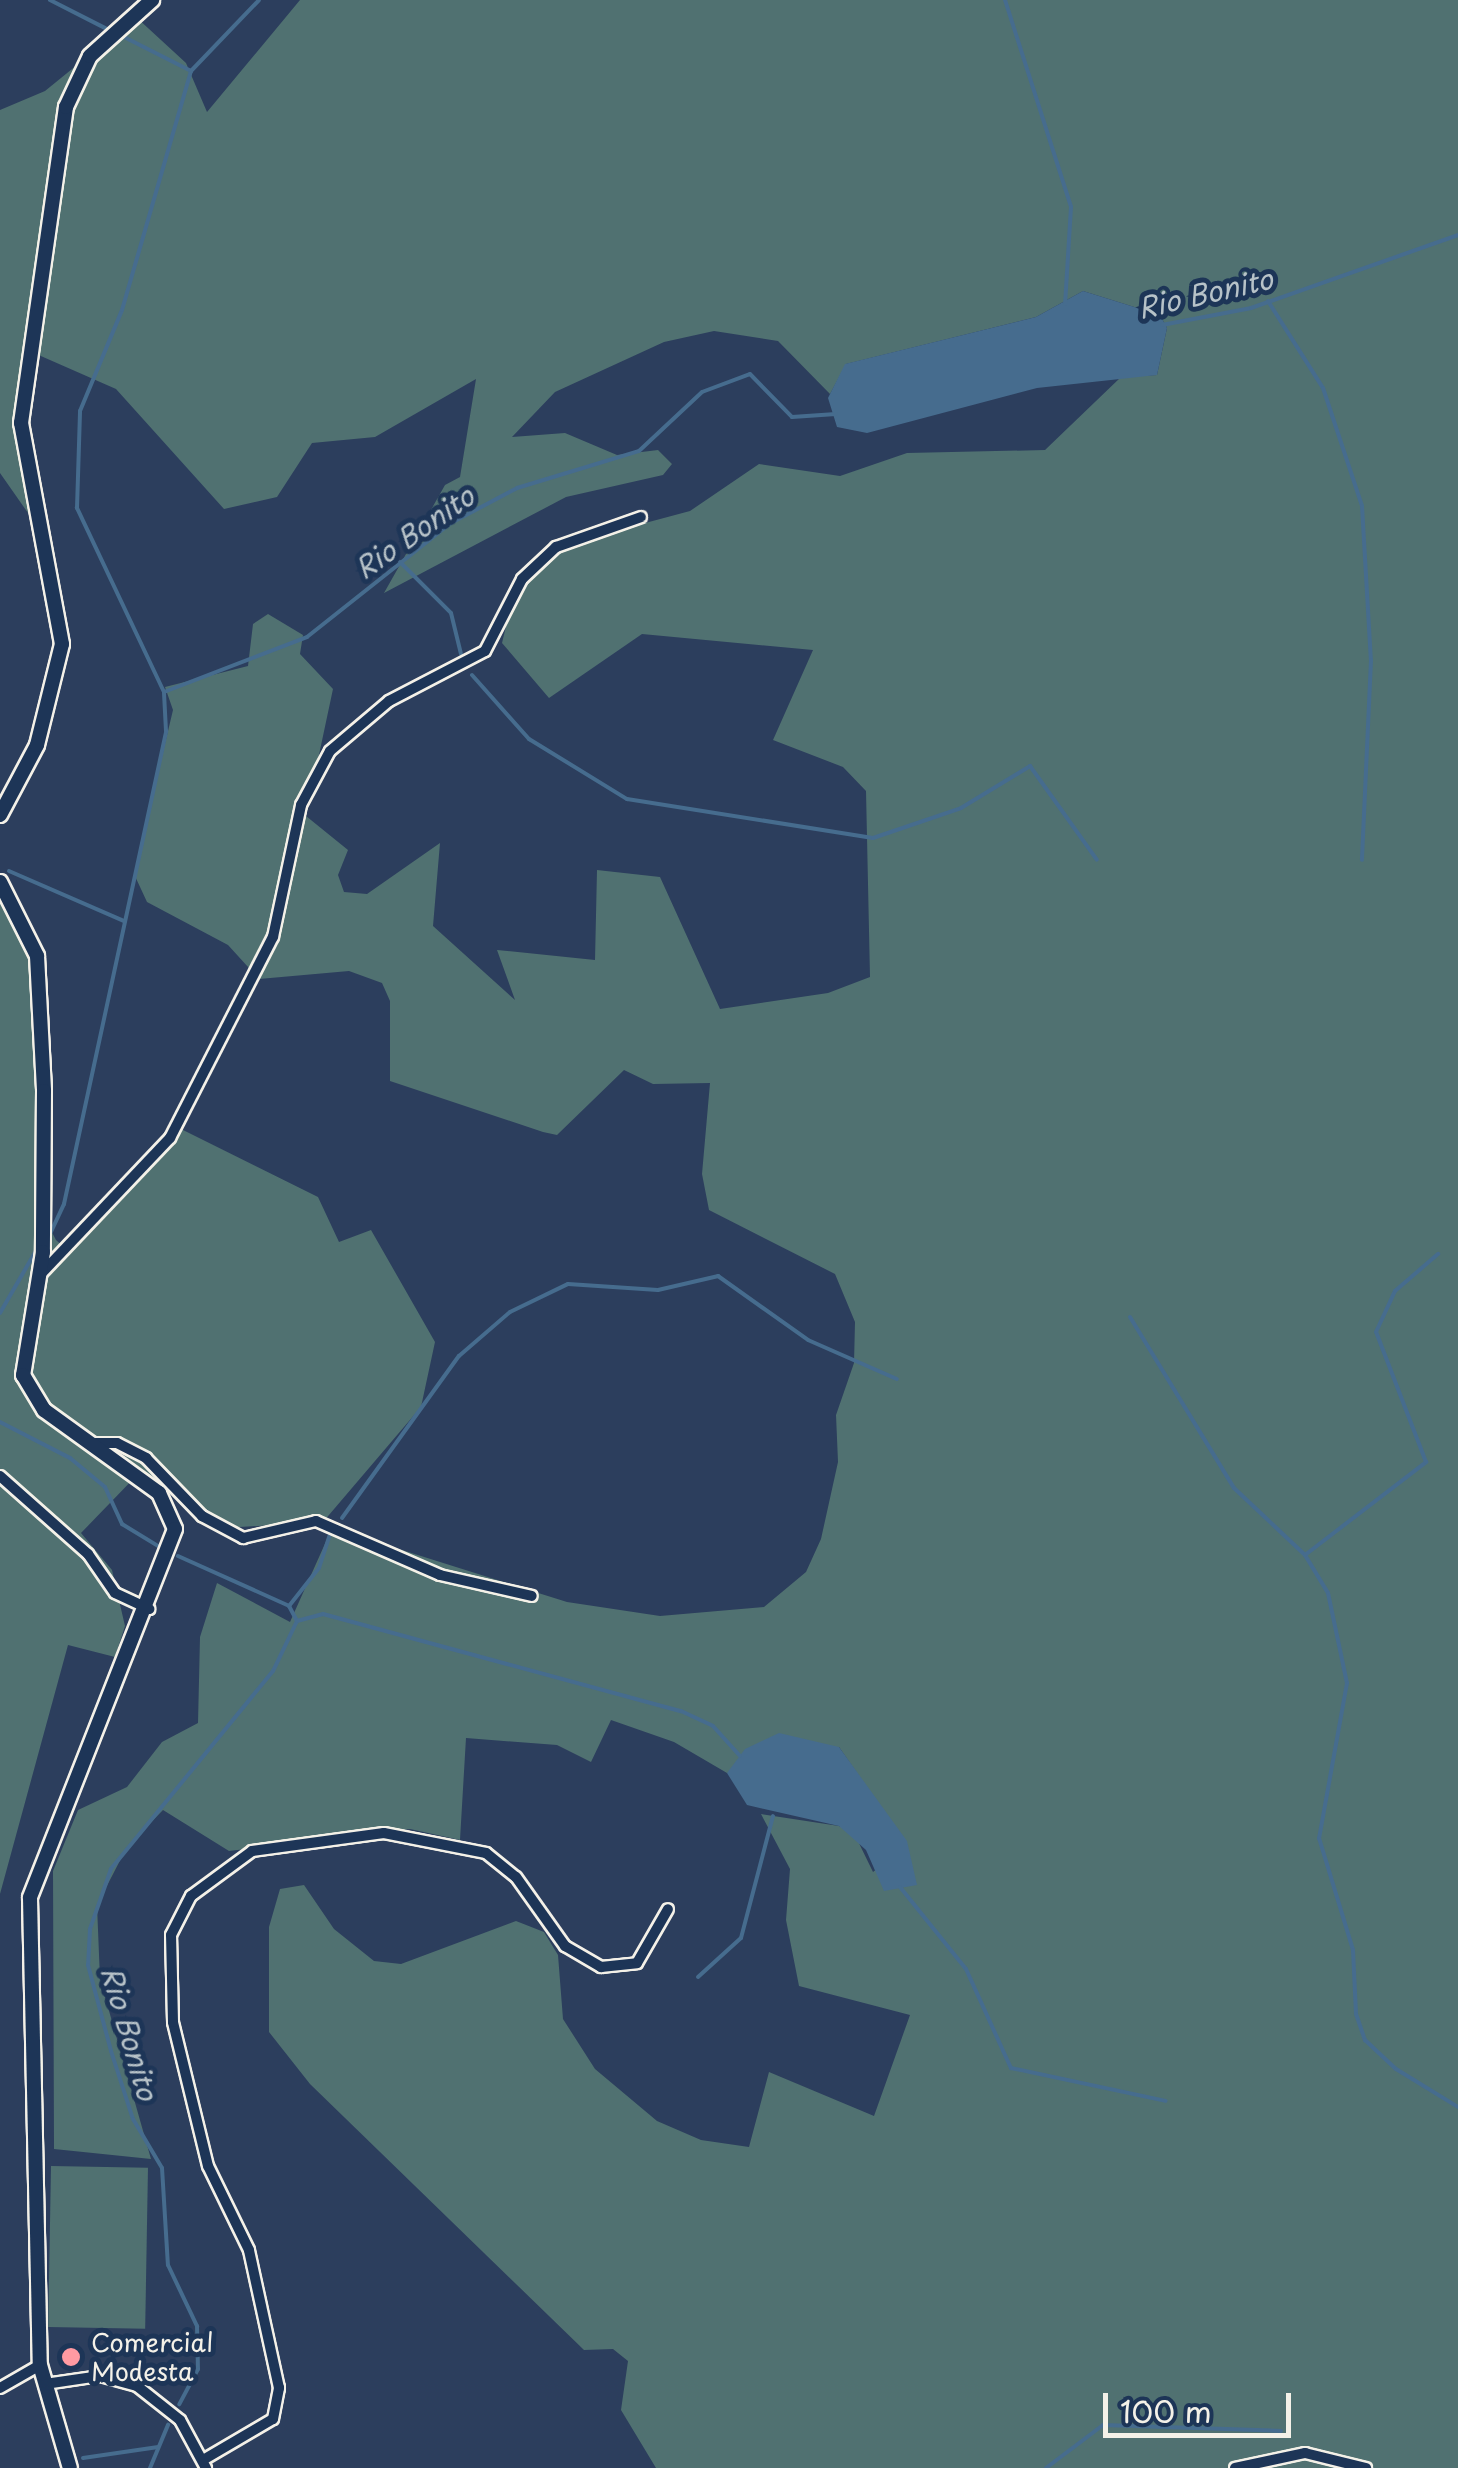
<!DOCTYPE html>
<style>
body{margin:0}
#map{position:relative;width:1458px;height:2468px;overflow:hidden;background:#2c3e5d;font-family:"Playpen Sans",sans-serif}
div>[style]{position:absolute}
.green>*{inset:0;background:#507171;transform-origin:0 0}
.water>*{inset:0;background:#466c8e}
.stream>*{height:4px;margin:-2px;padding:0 2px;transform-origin:2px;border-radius:2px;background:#466c8e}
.roads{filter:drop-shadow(2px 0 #f4f1e8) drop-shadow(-2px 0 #f4f1e8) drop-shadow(0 2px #f4f1e8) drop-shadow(0 -2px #f4f1e8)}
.street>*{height:10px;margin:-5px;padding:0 5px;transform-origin:5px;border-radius:5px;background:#1d3557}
.secondary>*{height:14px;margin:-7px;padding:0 7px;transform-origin:7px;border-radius:7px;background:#1d3557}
.dots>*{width:28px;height:28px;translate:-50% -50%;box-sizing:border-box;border:5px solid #1d3557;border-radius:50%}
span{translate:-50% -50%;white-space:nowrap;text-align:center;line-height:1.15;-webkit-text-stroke:10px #1d3557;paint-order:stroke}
.poi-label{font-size:25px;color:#f4f1e8}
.left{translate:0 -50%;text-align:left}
.water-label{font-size:28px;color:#b7c2c8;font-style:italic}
.scale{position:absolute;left:1103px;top:2393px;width:188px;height:45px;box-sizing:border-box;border:5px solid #f4f1e8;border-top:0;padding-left:12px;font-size:30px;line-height:35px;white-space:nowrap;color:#f4f1e8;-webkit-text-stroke:8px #1d3557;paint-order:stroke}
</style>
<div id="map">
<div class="green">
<div style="clip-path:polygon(300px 0,1458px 0,1458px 2468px,656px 2468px,621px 2410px,628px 2361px,613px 2349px,584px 2350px,310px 2084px,269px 2032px,269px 1927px,280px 1889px,304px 1885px,334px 1929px,374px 1961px,401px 1964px,516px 1921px,544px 1932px,558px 1955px,563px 2019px,595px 2069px,657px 2121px,701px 2140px,749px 2147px,769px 2072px,874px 2116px,910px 2015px,799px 1986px,786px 1920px,790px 1869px,761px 1814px,839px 1826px,855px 1835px,873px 1872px,907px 1845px,839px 1747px,727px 1773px,674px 1742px,611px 1720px,591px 1762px,557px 1745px,466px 1738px,460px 1840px,410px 1829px,229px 1851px,163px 1810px,127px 1847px,97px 1905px,100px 1979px,151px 2159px,54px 2149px,53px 1871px,78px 1810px,127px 1787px,162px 1742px,198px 1723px,200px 1637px,217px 1583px,290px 1622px,332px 1528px,567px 1602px,660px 1616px,764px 1607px,806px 1572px,821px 1539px,838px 1462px,836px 1415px,854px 1363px,855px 1322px,835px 1274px,709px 1210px,702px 1174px,710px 1083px,653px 1084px,624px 1070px,557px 1135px,543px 1132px,390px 1081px,390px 1001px,382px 983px,349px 971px,259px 979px,228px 945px,147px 902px,134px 874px,173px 710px,165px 687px,248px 666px,253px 624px,268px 614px,303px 635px,300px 654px,333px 689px,306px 816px,348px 850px,338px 875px,344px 892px,367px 894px,440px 843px,433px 926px,515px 1000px,497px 950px,595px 960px,597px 870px,660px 877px,720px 1009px,828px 993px,870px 977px,866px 791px,843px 767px,773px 740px,813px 650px,642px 634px,549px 698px,502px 643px,517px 581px,563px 545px,690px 511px,759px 464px,840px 476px,907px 453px,1045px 450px,1121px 377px,1157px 375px,1167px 328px,1160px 315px,1083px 291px,1036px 317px,846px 364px,830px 394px,778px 341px,714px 331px,664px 342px,555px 392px,512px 437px,565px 433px,617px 455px,658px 450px,672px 464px,663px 475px,566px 497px,384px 593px,445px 485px,460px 477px,476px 379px,375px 437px,312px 443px,277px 497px,224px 509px,116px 389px,34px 353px,23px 386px,28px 513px,0 473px,0 110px,45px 91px,136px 17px,186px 63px,207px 112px)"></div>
<div style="clip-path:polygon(0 891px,31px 946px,45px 1219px,56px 1240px,65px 1248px,96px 1223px,181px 1129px,318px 1197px,339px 1242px,371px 1230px,435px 1342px,421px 1407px,323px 1522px,223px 1528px,139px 1473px,81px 1533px,112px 1570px,125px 1626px,115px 1657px,68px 1645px,0 1894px)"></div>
<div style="left:51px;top:2166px;width:97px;height:161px;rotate:1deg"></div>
</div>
<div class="water">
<div style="clip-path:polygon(1083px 291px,1160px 315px,1167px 328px,1157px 375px,1037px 388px,867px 433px,837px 427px,828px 398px,845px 364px,1036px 317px)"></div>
<div style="clip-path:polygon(779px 1733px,839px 1747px,907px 1841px,917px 1885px,884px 1891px,866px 1850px,839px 1826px,747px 1805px,727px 1773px,745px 1749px)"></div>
</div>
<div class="stream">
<div style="left:50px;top:0;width:62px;rotate:27deg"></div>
<div style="left:1005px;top:0;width:217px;rotate:72.3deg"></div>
<div style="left:1071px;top:207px;width:97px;rotate:93.5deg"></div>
<div style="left:126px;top:38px;width:73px;rotate:26.9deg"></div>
<div style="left:1268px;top:301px;width:103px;rotate:57.7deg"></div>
<div style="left:1323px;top:388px;width:124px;rotate:71.7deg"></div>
<div style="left:1362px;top:506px;width:154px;rotate:86.7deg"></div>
<div style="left:1371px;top:660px;width:200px;rotate:92.6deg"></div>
<div style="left:1162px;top:325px;width:91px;rotate:-10.8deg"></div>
<div style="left:1251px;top:308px;width:219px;rotate:-19.4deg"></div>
<div style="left:400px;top:562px;width:72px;rotate:45deg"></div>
<div style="left:451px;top:613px;width:42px;rotate:76.3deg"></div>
<div style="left:472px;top:675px;width:86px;rotate:48.3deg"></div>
<div style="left:529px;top:739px;width:115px;rotate:31.5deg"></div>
<div style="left:627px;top:799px;width:249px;rotate:9deg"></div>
<div style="left:873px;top:838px;width:93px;rotate:-18.8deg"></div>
<div style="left:961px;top:808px;width:81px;rotate:-31.3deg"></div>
<div style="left:1030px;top:766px;width:115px;rotate:54.5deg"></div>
<div style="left:164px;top:692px;width:153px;rotate:-21deg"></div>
<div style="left:307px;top:637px;width:184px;rotate:-38.4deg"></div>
<div style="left:451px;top:523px;width:75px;rotate:-27.9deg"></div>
<div style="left:517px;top:488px;width:127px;rotate:-16.9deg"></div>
<div style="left:639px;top:451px;width:86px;rotate:-43.1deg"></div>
<div style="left:702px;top:392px;width:51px;rotate:-20.6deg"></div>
<div style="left:750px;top:374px;width:60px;rotate:45.7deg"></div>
<div style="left:792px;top:417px;width:44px;rotate:-3.9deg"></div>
<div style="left:9px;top:871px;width:125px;rotate:23.5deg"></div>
<div style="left:50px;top:1234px;width:33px;rotate:-65deg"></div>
<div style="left:64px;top:1204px;width:484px;rotate:-77.8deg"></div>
<div style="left:166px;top:731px;width:39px;rotate:-93deg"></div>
<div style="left:164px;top:692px;width:204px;rotate:-115.3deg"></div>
<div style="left:77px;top:508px;width:97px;rotate:-88.2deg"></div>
<div style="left:80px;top:411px;width:109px;rotate:-67.4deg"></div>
<div style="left:122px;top:310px;width:249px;rotate:-73.9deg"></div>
<div style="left:191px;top:71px;width:98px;rotate:-46.2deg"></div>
<div style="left:0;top:1313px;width:74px;rotate:-60deg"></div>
<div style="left:1130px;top:1317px;width:200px;rotate:58.7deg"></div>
<div style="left:1234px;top:1488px;width:98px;rotate:43.3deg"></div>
<div style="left:1305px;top:1555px;width:44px;rotate:58.8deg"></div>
<div style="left:1328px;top:1593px;width:92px;rotate:78.1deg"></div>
<div style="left:1347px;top:1683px;width:158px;rotate:100.2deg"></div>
<div style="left:1319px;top:1838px;width:117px;rotate:73.1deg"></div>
<div style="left:1353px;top:1950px;width:64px;rotate:87.3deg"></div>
<div style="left:1356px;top:2014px;width:28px;rotate:71deg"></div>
<div style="left:1365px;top:2040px;width:42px;rotate:43.1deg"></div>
<div style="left:1396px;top:2069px;width:73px;rotate:31.5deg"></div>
<div style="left:0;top:1422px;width:79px;rotate:27.2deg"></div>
<div style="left:70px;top:1458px;width:45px;rotate:39.6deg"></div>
<div style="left:105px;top:1487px;width:41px;rotate:65.3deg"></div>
<div style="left:122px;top:1524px;width:42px;rotate:31.4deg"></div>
<div style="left:342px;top:1518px;width:200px;rotate:-54.2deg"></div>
<div style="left:459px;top:1356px;width:67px;rotate:-40.8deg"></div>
<div style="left:510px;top:1312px;width:64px;rotate:-25.8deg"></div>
<div style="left:568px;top:1284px;width:90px;rotate:3.8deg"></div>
<div style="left:658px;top:1290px;width:62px;rotate:-13.1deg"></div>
<div style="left:718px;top:1276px;width:110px;rotate:35.4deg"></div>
<div style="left:808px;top:1340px;width:97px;rotate:23.7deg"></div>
<div style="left:1305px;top:1555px;width:153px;rotate:-37.5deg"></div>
<div style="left:1426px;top:1462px;width:139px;rotate:-111deg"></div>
<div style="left:1376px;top:1332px;width:45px;rotate:-65.1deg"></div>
<div style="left:1395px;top:1291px;width:57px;rotate:-40.7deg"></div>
<div style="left:178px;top:1556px;width:122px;rotate:24.2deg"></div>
<div style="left:289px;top:1606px;width:17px;rotate:62deg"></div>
<div style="left:297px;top:1621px;width:55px;rotate:115.6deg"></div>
<div style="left:273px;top:1671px;width:256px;rotate:129.3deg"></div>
<div style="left:111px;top:1869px;width:64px;rotate:109.3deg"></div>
<div style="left:90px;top:1929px;width:36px;rotate:93deg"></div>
<div style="left:88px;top:1965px;width:89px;rotate:75deg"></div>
<div style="left:111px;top:2051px;width:71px;rotate:72.1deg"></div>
<div style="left:133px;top:2119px;width:57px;rotate:59.4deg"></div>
<div style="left:162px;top:2168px;width:97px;rotate:86.5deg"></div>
<div style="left:168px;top:2265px;width:68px;rotate:64.6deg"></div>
<div style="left:197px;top:2326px;width:43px;rotate:88.7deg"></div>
<div style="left:198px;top:2369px;width:40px;rotate:118deg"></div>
<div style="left:289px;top:1606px;width:48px;rotate:-51.7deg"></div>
<div style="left:319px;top:1568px;width:33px;rotate:-72deg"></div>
<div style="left:297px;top:1621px;width:27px;rotate:-15deg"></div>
<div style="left:323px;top:1614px;width:371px;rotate:15.2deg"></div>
<div style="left:681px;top:1711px;width:35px;rotate:25deg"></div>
<div style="left:713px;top:1726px;width:40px;rotate:48deg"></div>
<div style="left:900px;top:1887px;width:105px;rotate:51.2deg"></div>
<div style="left:966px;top:1969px;width:109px;rotate:65.6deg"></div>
<div style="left:1011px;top:2068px;width:158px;rotate:12deg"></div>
<div style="left:698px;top:1977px;width:58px;rotate:-42.2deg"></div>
<div style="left:741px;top:1938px;width:126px;rotate:-75.3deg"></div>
<div style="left:83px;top:2458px;width:76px;rotate:-8.3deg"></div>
<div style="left:150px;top:2468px;width:47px;rotate:-67.3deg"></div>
<div style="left:1046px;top:2468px;width:71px;rotate:-37deg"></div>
<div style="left:1103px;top:2425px;width:178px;rotate:1.9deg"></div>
</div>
<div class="roads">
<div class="street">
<div style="left:40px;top:1275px;width:189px;rotate:-46.5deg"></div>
<div style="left:170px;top:1138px;width:226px;rotate:-62.9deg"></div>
<div style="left:273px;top:937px;width:135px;rotate:-78deg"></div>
<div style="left:301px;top:805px;width:61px;rotate:-61.8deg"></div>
<div style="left:330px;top:751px;width:77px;rotate:-40.3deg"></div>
<div style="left:389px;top:701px;width:108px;rotate:-27.5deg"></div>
<div style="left:485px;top:651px;width:81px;rotate:-62.8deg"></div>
<div style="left:522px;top:579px;width:47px;rotate:-43.3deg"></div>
<div style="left:556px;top:547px;width:90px;rotate:-19.4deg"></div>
<div style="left:91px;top:1443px;width:26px"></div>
<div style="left:117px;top:1443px;width:33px;rotate:27deg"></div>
<div style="left:146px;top:1458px;width:81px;rotate:46deg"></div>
<div style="left:202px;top:1516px;width:47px;rotate:28.2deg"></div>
<div style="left:243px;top:1538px;width:75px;rotate:-13.1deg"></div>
<div style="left:316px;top:1521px;width:135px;rotate:23.5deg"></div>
<div style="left:440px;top:1575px;width:94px;rotate:12.9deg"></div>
<div style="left:0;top:1476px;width:118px;rotate:41.6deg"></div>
<div style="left:88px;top:1554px;width:47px;rotate:55.3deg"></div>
<div style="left:115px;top:1593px;width:38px;rotate:25deg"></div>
<div style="left:45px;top:2384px;width:56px;rotate:-8.3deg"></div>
<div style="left:100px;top:2376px;width:38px;rotate:15deg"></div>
<div style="left:137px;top:2386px;width:55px;rotate:38.3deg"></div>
<div style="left:180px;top:2420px;width:55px;rotate:61.6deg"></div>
<div style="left:0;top:2388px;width:46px;rotate:-29.9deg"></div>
<div style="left:203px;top:2460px;width:81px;rotate:-30.4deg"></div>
<div style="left:273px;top:2419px;width:32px;rotate:-79deg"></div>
<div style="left:279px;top:2388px;width:141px;rotate:-102.3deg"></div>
<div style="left:249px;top:2250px;width:93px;rotate:-116deg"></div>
<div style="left:208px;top:2166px;width:148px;rotate:-103.7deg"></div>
<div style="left:173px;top:2022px;width:87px;rotate:-91.3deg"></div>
<div style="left:171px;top:1935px;width:44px;rotate:-62.9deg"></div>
<div style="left:191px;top:1896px;width:76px;rotate:-36.4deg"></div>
<div style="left:252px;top:1851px;width:133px;rotate:-7.8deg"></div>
<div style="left:384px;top:1833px;width:104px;rotate:11.1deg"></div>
<div style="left:486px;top:1853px;width:38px;rotate:39deg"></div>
<div style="left:516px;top:1877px;width:85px;rotate:54.6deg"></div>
<div style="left:565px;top:1946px;width:42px;rotate:30.3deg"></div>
<div style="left:601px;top:1967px;width:36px;rotate:-6deg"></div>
<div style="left:637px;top:1963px;width:62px;rotate:-60.1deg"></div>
<div style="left:1235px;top:2468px;width:72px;rotate:-12.1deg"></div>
<div style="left:1305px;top:2453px;width:63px;rotate:13.8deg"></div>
</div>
<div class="secondary">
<div style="left:0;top:815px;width:79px;rotate:-62.1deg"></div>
<div style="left:37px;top:745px;width:104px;rotate:-76.1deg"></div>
<div style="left:62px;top:644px;width:225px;rotate:-100.5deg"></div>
<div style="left:21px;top:423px;width:319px;rotate:-81.9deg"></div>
<div style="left:66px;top:107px;width:56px;rotate:-64.8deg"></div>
<div style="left:90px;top:56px;width:84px;rotate:-42.1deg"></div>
<div style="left:0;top:882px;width:83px;rotate:63.4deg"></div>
<div style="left:37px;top:956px;width:135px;rotate:87deg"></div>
<div style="left:44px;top:1091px;width:161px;rotate:90.4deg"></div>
<div style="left:43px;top:1252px;width:125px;rotate:99.2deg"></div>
<div style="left:23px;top:1375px;width:41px;rotate:59deg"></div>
<div style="left:44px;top:1410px;width:142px;rotate:35.8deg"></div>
<div style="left:159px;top:1493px;width:39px;rotate:66deg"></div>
<div style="left:175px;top:1529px;width:396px;rotate:111.5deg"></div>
<div style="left:30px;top:1898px;width:467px;rotate:88.8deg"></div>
<div style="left:40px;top:2365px;width:107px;rotate:73.8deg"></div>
</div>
</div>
<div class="dots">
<div style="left:71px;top:2357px;background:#ff9aa2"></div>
</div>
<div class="poi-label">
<span class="left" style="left:91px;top:2357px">Comercial<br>Modesta</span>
</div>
<div class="water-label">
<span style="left:1205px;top:293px;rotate:-13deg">Rio Bonito</span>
<span style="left:414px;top:532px;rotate:-35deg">Rio Bonito</span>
<span style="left:130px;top:2033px;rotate:74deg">Rio Bonito</span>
</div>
<div class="scale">100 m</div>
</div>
